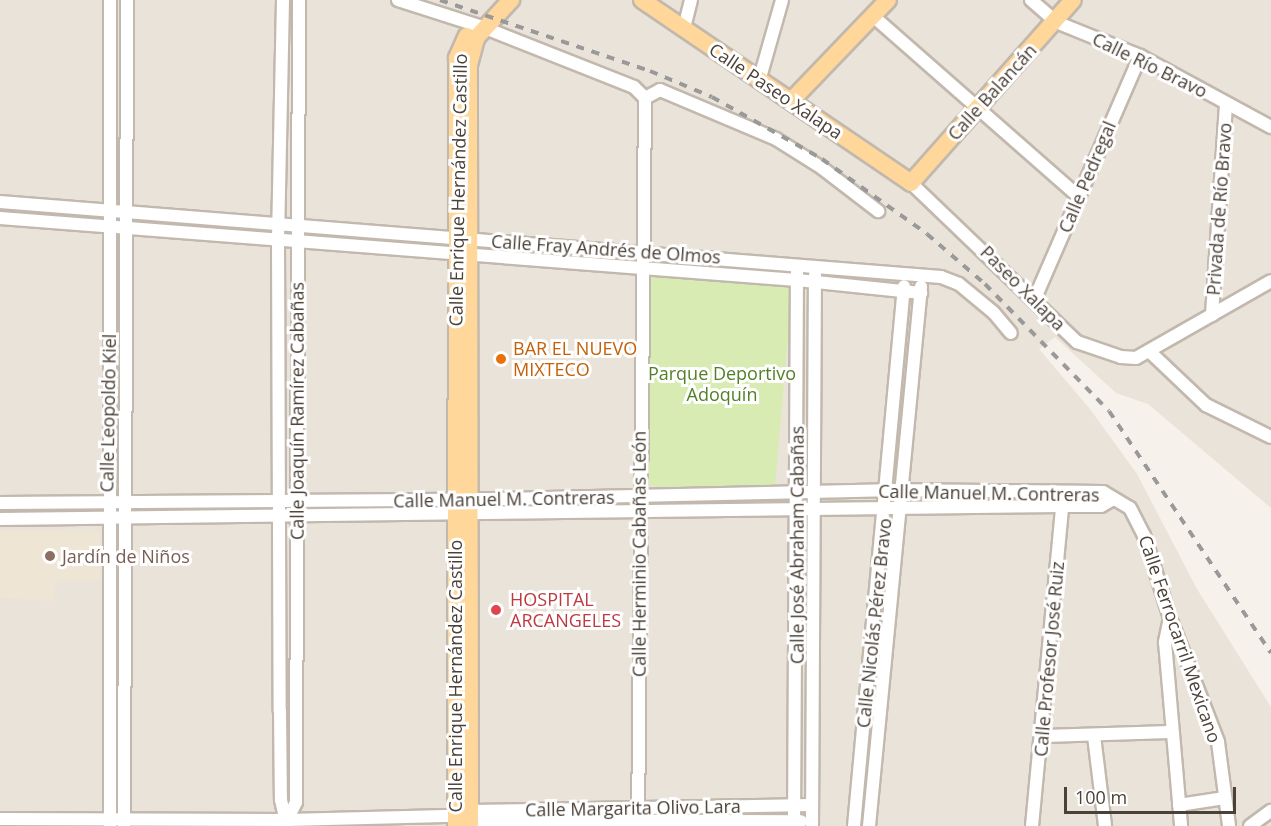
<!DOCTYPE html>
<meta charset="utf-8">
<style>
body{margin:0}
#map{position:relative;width:1271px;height:826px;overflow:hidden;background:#f6f1eb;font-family:"Open Sans",sans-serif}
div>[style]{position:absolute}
.residential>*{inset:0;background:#eae3d9}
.education>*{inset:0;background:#efe5d5}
.green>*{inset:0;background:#d8ebb3;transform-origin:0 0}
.roads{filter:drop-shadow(2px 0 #c2b8ad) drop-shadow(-2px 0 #c2b8ad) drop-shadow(0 2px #c2b8ad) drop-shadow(0 -2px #c2b8ad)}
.minor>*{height:12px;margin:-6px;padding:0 6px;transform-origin:6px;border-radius:6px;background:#fff}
.major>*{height:16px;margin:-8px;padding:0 8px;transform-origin:8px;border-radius:8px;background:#ffd79b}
.rail>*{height:4px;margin-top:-2px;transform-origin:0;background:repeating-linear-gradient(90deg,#999 0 8px,transparent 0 16px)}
.dots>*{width:16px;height:16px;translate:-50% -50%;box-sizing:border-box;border:3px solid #fff;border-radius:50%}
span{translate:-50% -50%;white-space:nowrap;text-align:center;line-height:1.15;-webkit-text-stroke:6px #fff;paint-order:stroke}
.street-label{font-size:18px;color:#4b4138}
.food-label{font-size:18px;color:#c56008}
.left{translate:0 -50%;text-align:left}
.park-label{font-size:18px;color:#538027}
.education-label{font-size:18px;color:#785e54}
.health-label{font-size:18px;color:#be3a42}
.scale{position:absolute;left:1064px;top:787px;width:172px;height:27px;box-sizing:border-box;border:3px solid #4b4138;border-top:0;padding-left:8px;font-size:18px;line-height:21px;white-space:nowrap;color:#4b4138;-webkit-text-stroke:4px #fff;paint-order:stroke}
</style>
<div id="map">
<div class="residential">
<div style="clip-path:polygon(0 0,1271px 0,1271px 508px,1148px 404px,1116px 393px,1055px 337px,1039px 349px,1090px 409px,1137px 474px,1197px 589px,1271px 707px,1271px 826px,0 826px)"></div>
</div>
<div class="education">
<div style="clip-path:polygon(0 530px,100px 531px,100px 581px,55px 580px,54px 601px,0 598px)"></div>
</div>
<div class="green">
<div style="left:650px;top:274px;width:143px;height:211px;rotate:5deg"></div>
</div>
<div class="roads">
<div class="minor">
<div style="left:110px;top:0;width:826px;rotate:90deg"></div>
<div style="left:283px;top:0;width:241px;rotate:91.2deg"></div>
<div style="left:278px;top:241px;width:470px;rotate:89.8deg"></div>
<div style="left:280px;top:711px;width:89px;rotate:89.4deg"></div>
<div style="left:281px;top:800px;width:27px;rotate:77deg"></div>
<div style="left:398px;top:0;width:91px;rotate:17.8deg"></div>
<div style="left:485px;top:28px;width:160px;rotate:21.6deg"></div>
<div style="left:634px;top:87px;width:16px;rotate:45deg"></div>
<div style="left:645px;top:98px;width:728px;rotate:90.55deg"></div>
<div style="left:1031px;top:0;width:33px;rotate:41deg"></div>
<div style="left:1056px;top:22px;width:91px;rotate:22deg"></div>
<div style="left:1140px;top:56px;width:149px;rotate:28.5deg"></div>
<div style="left:873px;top:16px;width:274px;rotate:41.3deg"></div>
<div style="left:684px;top:28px;width:29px;rotate:-76deg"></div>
<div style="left:759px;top:81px;width:84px;rotate:-74.1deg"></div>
<div style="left:645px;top:98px;width:17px;rotate:-28deg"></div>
<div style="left:660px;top:90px;width:126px;rotate:22.9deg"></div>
<div style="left:776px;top:139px;width:54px;rotate:32.2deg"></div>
<div style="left:822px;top:168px;width:71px;rotate:37.5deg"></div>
<div style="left:911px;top:183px;width:230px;rotate:43.8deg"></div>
<div style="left:1077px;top:342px;width:46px;rotate:18.8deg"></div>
<div style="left:1121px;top:357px;width:15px;rotate:4deg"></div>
<div style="left:1136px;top:358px;width:155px;rotate:-29.7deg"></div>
<div style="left:0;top:202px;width:944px;rotate:4.56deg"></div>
<div style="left:941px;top:277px;width:19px;rotate:21deg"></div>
<div style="left:959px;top:284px;width:45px;rotate:39.6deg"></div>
<div style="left:994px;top:313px;width:26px;rotate:50deg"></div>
<div style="left:0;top:218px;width:799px;rotate:4.45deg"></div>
<div style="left:797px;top:280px;width:125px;rotate:6deg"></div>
<div style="left:1035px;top:298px;width:264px;rotate:-66.5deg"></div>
<div style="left:1212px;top:315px;width:212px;rotate:-86.2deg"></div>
<div style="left:1149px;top:351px;width:79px;rotate:43.5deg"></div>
<div style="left:1206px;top:405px;width:72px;rotate:26.2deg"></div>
<div style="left:0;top:503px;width:454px;rotate:-0.4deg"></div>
<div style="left:454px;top:500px;width:432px;rotate:-1.3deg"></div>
<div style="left:886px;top:490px;width:217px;rotate:0.5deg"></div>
<div style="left:1103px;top:492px;width:31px;rotate:31deg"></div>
<div style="left:1130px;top:508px;width:30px;rotate:63deg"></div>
<div style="left:1144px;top:535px;width:87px;rotate:72.6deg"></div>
<div style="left:1170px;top:618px;width:133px;rotate:68.8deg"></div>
<div style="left:1218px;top:742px;width:85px;rotate:82.5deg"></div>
<div style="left:0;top:519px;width:1062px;rotate:-0.7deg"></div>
<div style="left:1062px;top:506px;width:39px"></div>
<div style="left:1101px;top:506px;width:14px;rotate:-30deg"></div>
<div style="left:1170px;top:618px;width:25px;rotate:102deg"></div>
<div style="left:1165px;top:642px;width:185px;rotate:85deg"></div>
<div style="left:1043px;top:736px;width:128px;rotate:-1.8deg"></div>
<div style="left:1094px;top:736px;width:91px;rotate:83deg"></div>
<div style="left:1179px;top:805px;width:46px;rotate:-8.8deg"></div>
<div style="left:0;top:819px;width:287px;rotate:0.2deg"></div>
<div style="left:287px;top:820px;width:169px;rotate:-1.4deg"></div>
<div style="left:456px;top:816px;width:15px;rotate:-20deg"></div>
<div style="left:470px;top:811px;width:342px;rotate:-1deg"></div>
<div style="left:287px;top:820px;width:20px;rotate:-63deg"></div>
<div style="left:296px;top:802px;width:802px;rotate:-89.79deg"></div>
<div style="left:465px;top:820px;width:336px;rotate:0.2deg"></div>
<div style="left:124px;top:826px;width:826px;rotate:-89.79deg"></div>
<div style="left:794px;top:826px;width:554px;rotate:-89.69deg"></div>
<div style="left:812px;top:826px;width:551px;rotate:-89.69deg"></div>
<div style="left:854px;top:826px;width:542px;rotate:-84.71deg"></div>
<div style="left:869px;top:826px;width:542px;rotate:-84.49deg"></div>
<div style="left:1032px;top:826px;width:329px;rotate:-84.6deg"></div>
<div style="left:1250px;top:826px;width:26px;rotate:-36deg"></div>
</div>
<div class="major">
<div style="left:642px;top:0;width:325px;rotate:34.2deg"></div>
<div style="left:911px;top:183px;width:244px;rotate:-48.5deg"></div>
<div style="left:791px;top:101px;width:140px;rotate:-46.2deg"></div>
<div style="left:456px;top:826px;width:768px;rotate:-89.93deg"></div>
<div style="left:457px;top:58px;width:24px;rotate:-66deg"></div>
<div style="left:470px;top:826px;width:761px;rotate:-90.08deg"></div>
<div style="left:469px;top:65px;width:28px;rotate:-75deg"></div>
<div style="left:476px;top:38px;width:52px;rotate:-47.4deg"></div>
</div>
</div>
<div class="rail">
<div style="left:440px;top:0;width:222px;rotate:18.7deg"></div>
<div style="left:650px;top:71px;width:67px;rotate:22.8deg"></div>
<div style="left:712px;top:97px;width:126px;rotate:29.4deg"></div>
<div style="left:822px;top:159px;width:129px;rotate:35.5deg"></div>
<div style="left:927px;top:234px;width:77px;rotate:40.8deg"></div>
<div style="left:985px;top:284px;width:177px;rotate:45.7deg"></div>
<div style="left:1109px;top:411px;width:291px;rotate:56.2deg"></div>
</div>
<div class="dots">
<div style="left:501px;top:359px;background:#e8710a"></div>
<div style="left:50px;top:556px;background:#8d6e63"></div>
<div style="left:496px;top:610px;background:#e0444e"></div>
</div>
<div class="street-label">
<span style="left:1150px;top:65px;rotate:26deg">Calle Río Bravo</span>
<span style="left:776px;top:91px;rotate:34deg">Calle Paseo Xalapa</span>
<span style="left:992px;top:92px;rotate:-48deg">Calle Balancán</span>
<span style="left:1087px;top:177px;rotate:-67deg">Calle Pedregal</span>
<span style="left:458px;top:190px;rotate:-89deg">Calle Enrique Hernández Castillo</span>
<span style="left:1219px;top:209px;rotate:-86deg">Privada de Río Bravo</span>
<span style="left:606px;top:249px;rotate:4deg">Calle Fray Andrés de Olmos</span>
<span style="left:1023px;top:288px;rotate:45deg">Paseo Xalapa</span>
<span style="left:297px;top:411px;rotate:-90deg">Calle Joaquín Ramírez Cabañas</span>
<span style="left:108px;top:413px;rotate:-89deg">Calle Leopoldo Kiel</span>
<span style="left:989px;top:493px;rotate:1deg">Calle Manuel M. Contreras</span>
<span style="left:504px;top:499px;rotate:-1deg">Calle Manuel M. Contreras</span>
<span style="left:797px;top:545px;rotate:-90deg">Calle José Abraham Cabañas</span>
<span style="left:639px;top:554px;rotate:-90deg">Calle Herminio Cabañas León</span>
<span style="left:874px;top:623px;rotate:-84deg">Calle Nicolás Pérez Bravo</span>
<span style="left:1180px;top:639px;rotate:71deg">Calle Ferrocarril Mexicano</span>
<span style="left:1049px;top:659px;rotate:-85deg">Calle Profesor José Ruiz</span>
<span style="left:455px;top:676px;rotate:-90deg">Calle Enrique Hernández Castillo</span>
<span style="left:633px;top:808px;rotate:-1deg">Calle Margarita Olivo Lara</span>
</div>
<div class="food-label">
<span class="left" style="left:513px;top:359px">BAR EL NUEVO<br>MIXTECO</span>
</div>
<div class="park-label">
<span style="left:722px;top:384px">Parque Deportivo<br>Adoquín</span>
</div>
<div class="education-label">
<span class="left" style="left:62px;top:556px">Jardín de Niños</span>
</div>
<div class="health-label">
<span class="left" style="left:510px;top:610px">HOSPITAL<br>ARCANGELES</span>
</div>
<div class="scale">100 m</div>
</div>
